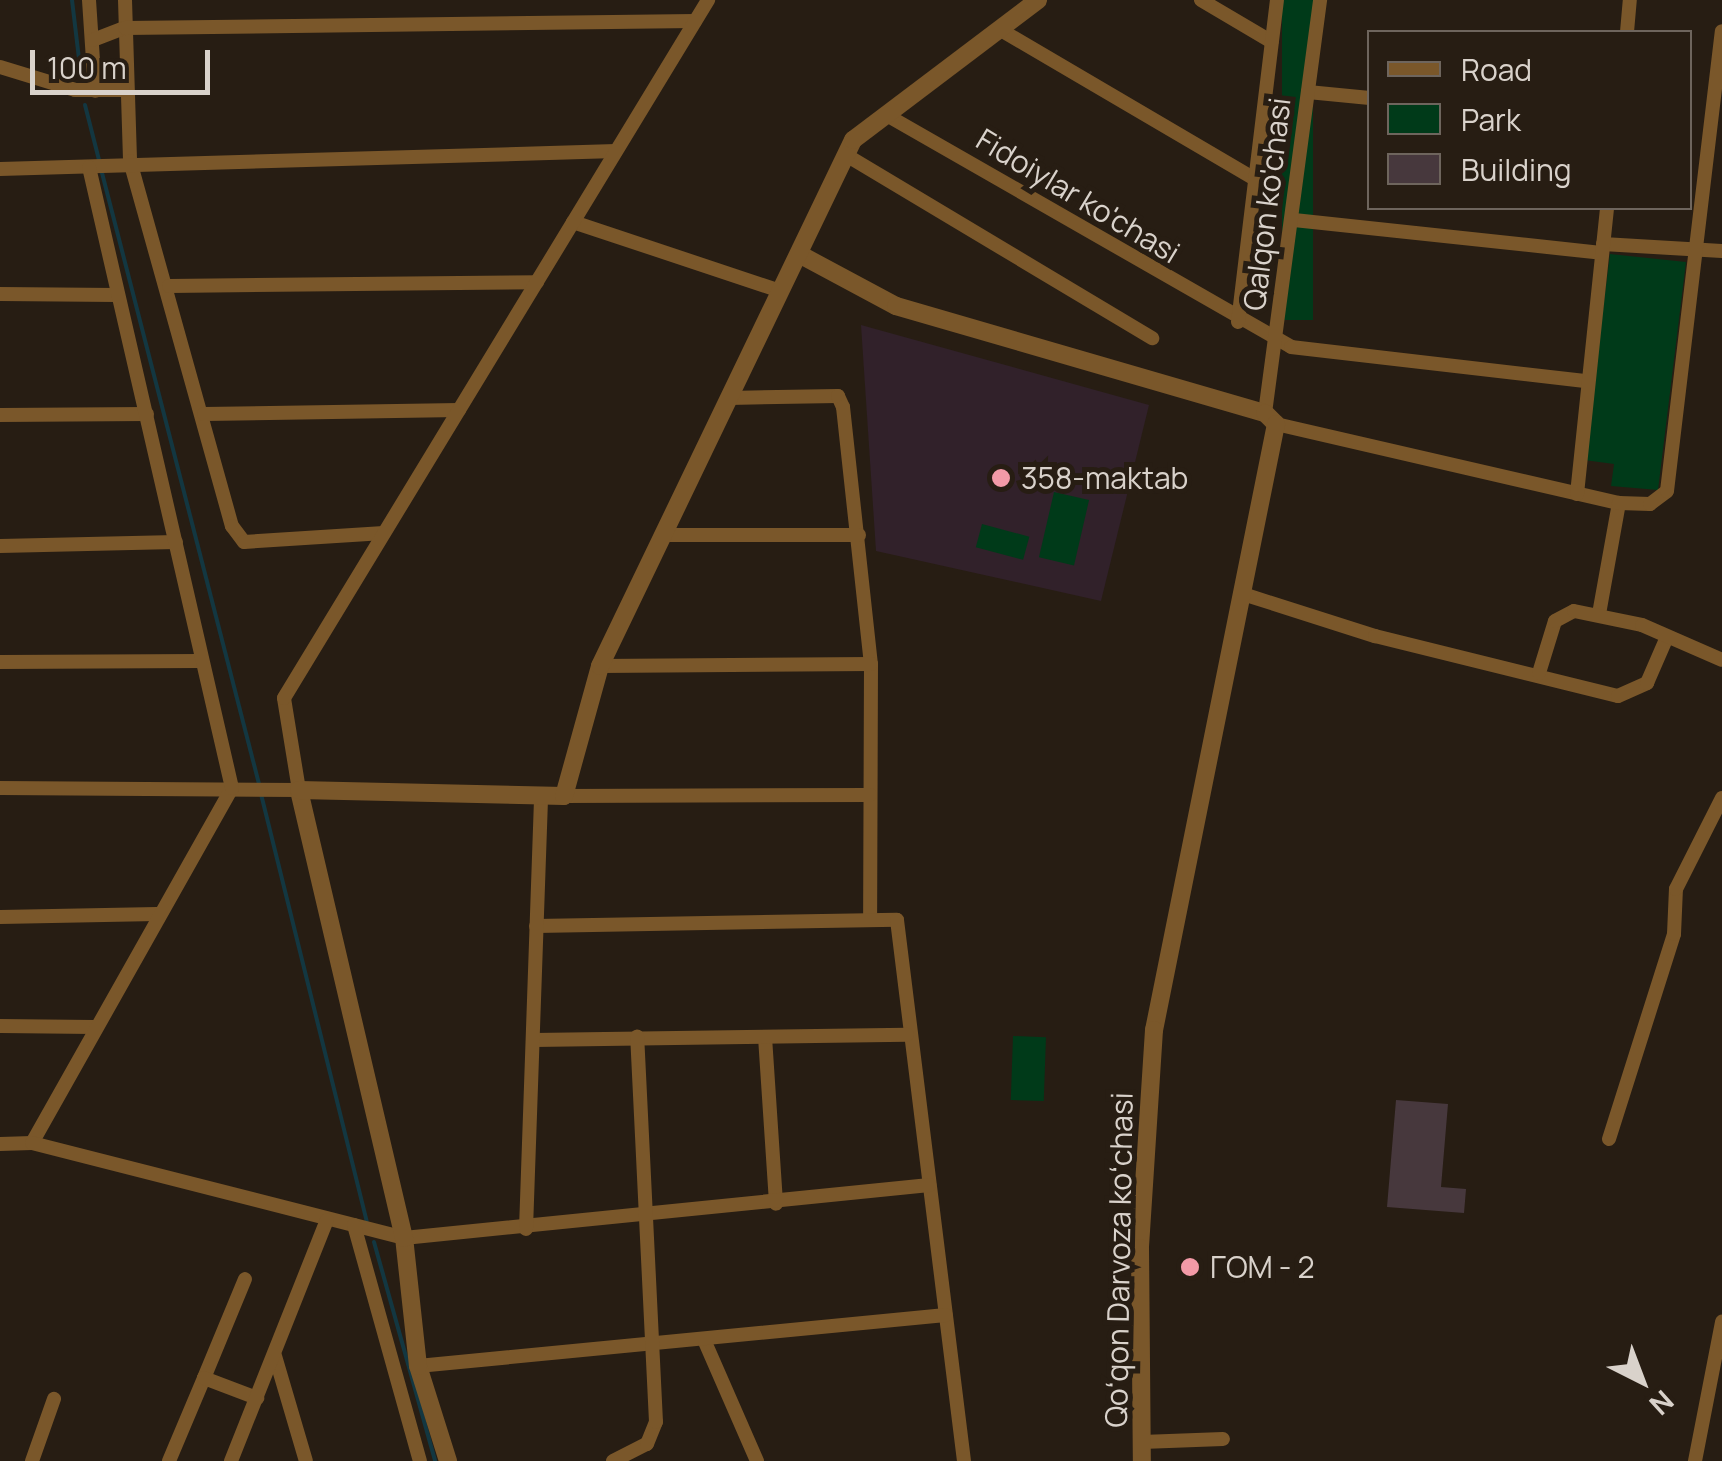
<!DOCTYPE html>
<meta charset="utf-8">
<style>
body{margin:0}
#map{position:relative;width:1722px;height:1461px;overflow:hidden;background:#271d13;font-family:Manrope,sans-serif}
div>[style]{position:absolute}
.education>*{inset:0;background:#31212a}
.green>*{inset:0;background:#003a19;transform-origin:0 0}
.stream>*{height:4px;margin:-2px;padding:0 2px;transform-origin:2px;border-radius:2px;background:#133741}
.building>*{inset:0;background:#47383d}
.minor>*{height:14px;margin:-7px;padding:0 7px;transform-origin:7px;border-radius:7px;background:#7a572a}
.tertiary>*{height:18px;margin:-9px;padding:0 9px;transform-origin:9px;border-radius:9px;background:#7a572a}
.dots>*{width:28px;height:28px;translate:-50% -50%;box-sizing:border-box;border:5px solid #271d13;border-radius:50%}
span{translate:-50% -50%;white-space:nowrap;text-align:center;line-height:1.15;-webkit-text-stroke:10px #271d13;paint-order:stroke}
.street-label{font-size:30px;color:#d9d2cb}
.poi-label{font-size:30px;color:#d9d2cb}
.left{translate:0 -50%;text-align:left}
.legend{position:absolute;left:1367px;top:30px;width:325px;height:180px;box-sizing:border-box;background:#271d13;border:2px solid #6e655d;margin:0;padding:12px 18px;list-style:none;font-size:30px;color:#d9d2cb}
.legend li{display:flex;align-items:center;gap:20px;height:50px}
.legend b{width:50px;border:2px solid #6e655d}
.north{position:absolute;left:1592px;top:1331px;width:100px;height:100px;-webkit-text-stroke:8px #271d13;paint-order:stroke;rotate:138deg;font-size:28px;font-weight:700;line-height:40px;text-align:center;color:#d9d2cb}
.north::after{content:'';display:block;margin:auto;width:35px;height:45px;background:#d9d2cb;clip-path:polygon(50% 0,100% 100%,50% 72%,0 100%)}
.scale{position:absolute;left:30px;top:50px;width:180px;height:45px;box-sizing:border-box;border:5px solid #d9d2cb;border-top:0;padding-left:12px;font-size:30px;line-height:35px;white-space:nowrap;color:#d9d2cb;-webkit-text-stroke:8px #271d13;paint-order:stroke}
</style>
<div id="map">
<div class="education">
<div style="clip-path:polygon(861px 325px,1149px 405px,1101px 601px,876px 551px)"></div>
</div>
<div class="green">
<div style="left:1282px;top:0;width:31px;height:320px"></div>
<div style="clip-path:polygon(1610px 254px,1686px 262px,1658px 490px,1611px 486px,1614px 464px,1584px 460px)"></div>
<div style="left:1054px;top:492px;width:36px;height:67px;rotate:13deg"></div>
<div style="left:982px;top:524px;width:49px;height:24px;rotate:15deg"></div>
<div style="left:1013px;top:1036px;width:33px;height:64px;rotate:2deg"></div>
</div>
<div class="stream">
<div style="left:72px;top:0;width:77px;rotate:83.2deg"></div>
<div style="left:85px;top:105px;width:57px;rotate:75.7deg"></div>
<div style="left:101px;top:169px;width:635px;rotate:75.59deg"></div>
<div style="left:261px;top:794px;width:440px;rotate:76.1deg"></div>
<div style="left:374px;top:1242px;width:227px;rotate:74.4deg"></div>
</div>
<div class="building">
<div style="clip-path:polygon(1396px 1100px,1448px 1104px,1441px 1187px,1466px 1189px,1464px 1213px,1387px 1207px)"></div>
</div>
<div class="minor">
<div style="left:89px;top:0;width:91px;rotate:86.2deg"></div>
<div style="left:125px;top:0;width:161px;rotate:88.2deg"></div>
<div style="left:130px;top:161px;width:379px;rotate:74.4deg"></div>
<div style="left:232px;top:526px;width:20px;rotate:53deg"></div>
<div style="left:244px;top:542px;width:140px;rotate:-3.7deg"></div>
<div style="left:1201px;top:0;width:82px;rotate:30.6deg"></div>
<div style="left:999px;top:29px;width:298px;rotate:30.4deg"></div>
<div style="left:1627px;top:32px;width:32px;rotate:-85deg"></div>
<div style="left:93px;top:40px;width:34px;rotate:-21deg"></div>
<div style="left:125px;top:28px;width:570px;rotate:-0.7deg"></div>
<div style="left:0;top:67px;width:78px;rotate:17deg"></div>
<div style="left:75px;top:90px;width:48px"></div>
<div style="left:1308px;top:92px;width:62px;rotate:5.5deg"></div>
<div style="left:890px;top:117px;width:462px;rotate:29.8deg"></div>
<div style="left:1291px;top:347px;width:298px;rotate:6.6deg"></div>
<div style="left:846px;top:155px;width:357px;rotate:30.9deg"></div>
<div style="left:0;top:169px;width:616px;rotate:-1.67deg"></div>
<div style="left:1294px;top:220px;width:309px;rotate:6.1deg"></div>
<div style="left:573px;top:222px;width:219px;rotate:18.4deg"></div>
<div style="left:1603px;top:244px;width:119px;rotate:3.4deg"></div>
<div style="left:169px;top:286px;width:368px;rotate:-0.6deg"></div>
<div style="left:0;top:294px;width:117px;rotate:0.5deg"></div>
<div style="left:1238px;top:322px;width:324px;rotate:-83.1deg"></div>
<div style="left:729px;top:398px;width:109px;rotate:-1.1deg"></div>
<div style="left:838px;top:396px;width:12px;rotate:66deg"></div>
<div style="left:843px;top:407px;width:259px;rotate:83.8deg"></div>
<div style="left:871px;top:664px;width:256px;rotate:90.2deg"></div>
<div style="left:1265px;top:413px;width:417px;rotate:-82.4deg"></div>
<div style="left:204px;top:414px;width:255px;rotate:-0.9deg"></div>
<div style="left:0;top:415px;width:147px;rotate:-0.4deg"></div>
<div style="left:1276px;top:424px;width:352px;rotate:13deg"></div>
<div style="left:1577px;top:494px;width:288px;rotate:-84deg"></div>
<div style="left:664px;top:535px;width:195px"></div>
<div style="left:0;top:546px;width:176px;rotate:-1.3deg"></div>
<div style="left:1243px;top:594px;width:139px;rotate:17.7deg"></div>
<div style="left:1375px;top:636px;width:250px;rotate:13.9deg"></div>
<div style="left:1618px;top:696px;width:32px;rotate:-24deg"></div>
<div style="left:1647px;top:683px;width:50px;rotate:-66.5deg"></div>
<div style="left:1599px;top:614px;width:113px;rotate:-79.8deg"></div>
<div style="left:1619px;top:503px;width:31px;rotate:2deg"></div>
<div style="left:1650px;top:504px;width:21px;rotate:-37deg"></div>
<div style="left:1667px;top:491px;width:463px;rotate:-83.2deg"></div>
<div style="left:0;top:662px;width:200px;rotate:-0.3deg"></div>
<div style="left:600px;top:666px;width:271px;rotate:-0.4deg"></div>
<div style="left:1539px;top:673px;width:54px;rotate:-72.9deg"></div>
<div style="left:1555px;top:621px;width:21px;rotate:-28deg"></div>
<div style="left:1574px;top:611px;width:69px;rotate:11.6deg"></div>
<div style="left:1642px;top:625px;width:87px;rotate:23.6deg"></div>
<div style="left:0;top:788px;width:299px;rotate:0.4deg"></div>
<div style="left:299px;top:790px;width:93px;rotate:-99.3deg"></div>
<div style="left:284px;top:698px;width:817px;rotate:-58.72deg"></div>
<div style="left:564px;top:796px;width:306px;rotate:-0.2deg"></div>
<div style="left:0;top:917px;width:157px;rotate:-1.1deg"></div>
<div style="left:536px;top:926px;width:361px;rotate:-1deg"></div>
<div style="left:897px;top:920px;width:545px;rotate:82.94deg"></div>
<div style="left:0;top:1026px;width:94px;rotate:0.6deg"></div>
<div style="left:765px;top:1037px;width:167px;rotate:86.2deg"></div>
<div style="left:534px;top:1040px;width:373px;rotate:-0.8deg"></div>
<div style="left:1609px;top:1139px;width:215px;rotate:-72.4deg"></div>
<div style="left:1674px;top:934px;width:45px;rotate:-87.5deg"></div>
<div style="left:1676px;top:889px;width:102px;rotate:-63.2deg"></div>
<div style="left:32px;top:1143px;width:407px;rotate:-60.6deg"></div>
<div style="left:232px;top:788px;width:637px;rotate:-102.97deg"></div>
<div style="left:0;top:1144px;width:32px;rotate:-2deg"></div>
<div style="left:32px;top:1143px;width:384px;rotate:14.3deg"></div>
<div style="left:404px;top:1238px;width:528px;rotate:-5.76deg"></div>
<div style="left:354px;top:1225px;width:245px;rotate:74.4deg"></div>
<div style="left:526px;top:1229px;width:432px;rotate:-88deg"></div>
<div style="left:705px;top:1342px;width:130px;rotate:66.4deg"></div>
<div style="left:275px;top:1356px;width:109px;rotate:73.6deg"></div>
<div style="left:418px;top:1366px;width:530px;rotate:-5.52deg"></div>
<div style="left:204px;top:1378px;width:107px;rotate:-67.5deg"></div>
<div style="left:1142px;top:1442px;width:81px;rotate:-2.1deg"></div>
<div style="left:32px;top:1461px;width:66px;rotate:-70.5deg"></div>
<div style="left:169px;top:1461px;width:90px;rotate:-67.1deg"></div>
<div style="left:204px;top:1378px;width:57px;rotate:20.7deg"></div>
<div style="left:231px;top:1461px;width:259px;rotate:-68.3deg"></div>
<div style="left:613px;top:1461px;width:38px;rotate:-27deg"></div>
<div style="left:647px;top:1444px;width:24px;rotate:-68deg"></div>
<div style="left:656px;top:1422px;width:386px;rotate:-92.8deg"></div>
<div style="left:1695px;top:1461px;width:142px;rotate:-79deg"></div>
</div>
<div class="tertiary">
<div style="left:799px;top:254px;width:110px;rotate:28.2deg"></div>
<div style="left:896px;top:306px;width:384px;rotate:16.2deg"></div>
<div style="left:1265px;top:413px;width:16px;rotate:45deg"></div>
<div style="left:1276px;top:424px;width:618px;rotate:101.38deg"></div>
<div style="left:1154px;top:1030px;width:218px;rotate:93.7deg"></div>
<div style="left:1140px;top:1248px;width:213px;rotate:89.5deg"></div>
<div style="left:448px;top:1461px;width:100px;rotate:-107.5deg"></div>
<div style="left:418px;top:1366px;width:129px;rotate:-96.2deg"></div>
<div style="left:404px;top:1238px;width:460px;rotate:-103.2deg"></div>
<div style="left:299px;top:790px;width:265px;rotate:1.3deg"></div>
<div style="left:564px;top:796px;width:135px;rotate:-74.5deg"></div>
<div style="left:600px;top:666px;width:584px;rotate:-64.31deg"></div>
<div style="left:853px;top:140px;width:232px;rotate:-37.1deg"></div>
</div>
<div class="dots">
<div style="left:1001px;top:478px;background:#f39aa7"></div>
<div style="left:1190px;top:1267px;background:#f39aa7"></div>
</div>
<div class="street-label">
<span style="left:1078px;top:196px;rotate:31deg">Fidoiylar ko'chasi</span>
<span style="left:1267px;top:204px;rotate:-83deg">Qalqon ko'chasi</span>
<span style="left:1119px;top:1260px;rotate:-89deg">Qoʻqon Darvoza koʻchasi</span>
</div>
<div class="poi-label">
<span class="left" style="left:1021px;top:478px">358-maktab</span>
<span class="left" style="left:1210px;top:1267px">ГОМ - 2</span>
</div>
<ul class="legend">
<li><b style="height:12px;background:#7a572a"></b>Road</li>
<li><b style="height:28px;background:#003a19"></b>Park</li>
<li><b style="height:28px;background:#47383d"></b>Building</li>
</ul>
<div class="north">N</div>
<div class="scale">100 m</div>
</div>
